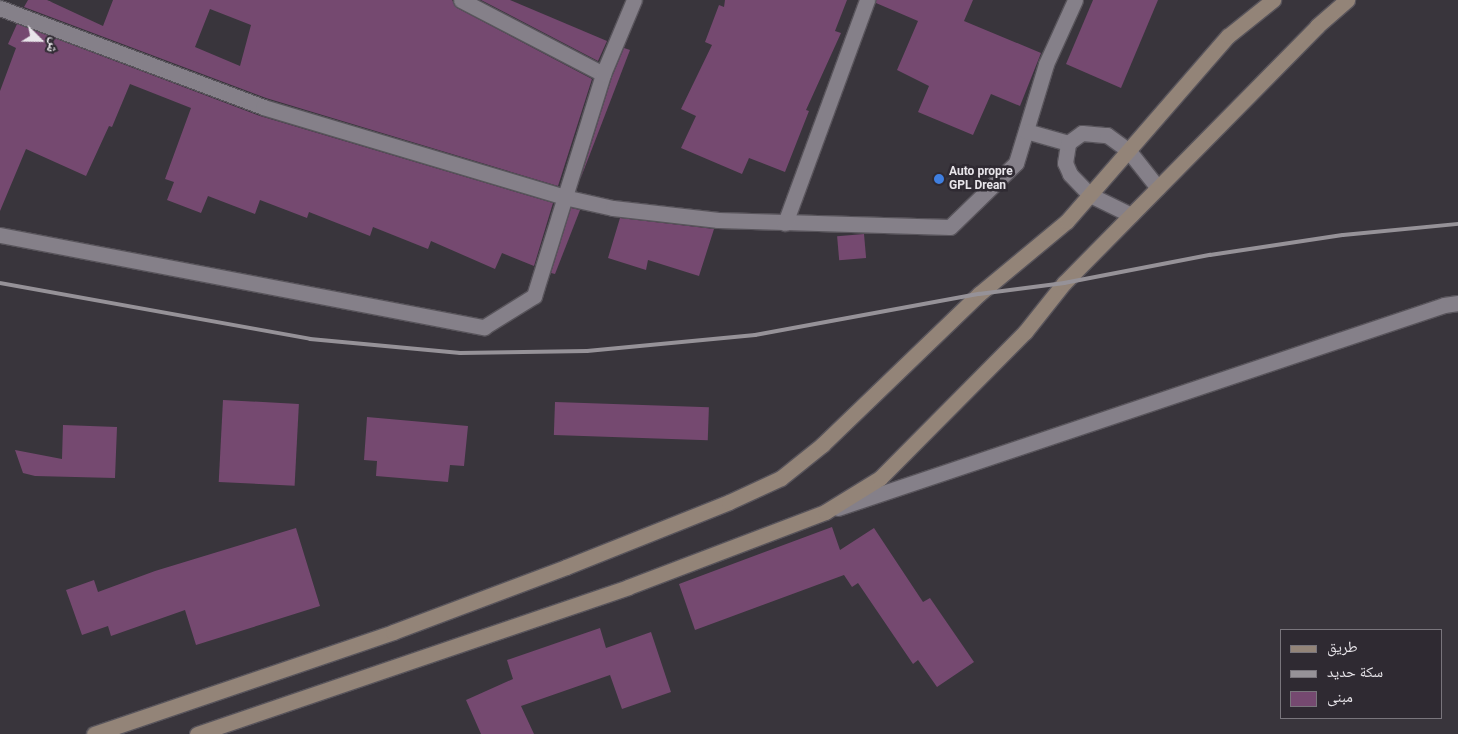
<!DOCTYPE html>
<meta charset="utf-8">
<style>
body{margin:0}
#map{position:relative;width:1458px;height:734px;overflow:hidden;background:#39353c;font-family:Roboto,"Noto Naskh Arabic",sans-serif}
div>[style]{position:absolute}
.building>*{inset:0;background:#754970;transform-origin:0 0}
.roads{filter:drop-shadow(1px 0 #58545b) drop-shadow(-1px 0 #58545b) drop-shadow(0 1px #58545b) drop-shadow(0 -1px #58545b)}
.minor>*{height:15px;margin:-7.5px;padding:0 7.5px;transform-origin:7.5px;border-radius:7.5px;background:#858089}
.secondary>*{height:15px;margin:-7.5px;padding:0 7.5px;transform-origin:7.5px;border-radius:7.5px;background:#938478}
.rail>*{height:4px;margin:-2px;padding:0 2px;transform-origin:2px;border-radius:2px;background:#969298}
.dots>*{width:14px;height:14px;translate:-50% -50%;box-sizing:border-box;border:2px solid #2f2a32;border-radius:50%}
span{translate:-50% -50%;white-space:nowrap;text-align:center;line-height:1.15;-webkit-text-stroke:5px #2f2a32;paint-order:stroke}
.poi-label{font-size:12px;color:#e8e5ea;font-weight:700}
.left{translate:0 -50%;text-align:left}
.legend{position:absolute;left:1280px;top:629px;width:162px;height:90px;box-sizing:border-box;background:#2f2a32;border:1px solid #79757c;margin:0;padding:6px 9px;list-style:none;font-size:15px;color:#e8e5ea}
.legend li{display:flex;align-items:center;gap:10px;height:25px}
.legend b{width:25px;border:1px solid #79757c}
.north{position:absolute;left:15px;top:15px;width:50px;height:50px;-webkit-text-stroke:4px #2f2a32;paint-order:stroke;rotate:113deg;font-size:14px;font-weight:700;line-height:20px;text-align:center;color:#e8e5ea}
.north::after{content:'';display:block;margin:auto;width:18px;height:22px;background:#e8e5ea;clip-path:polygon(50% 0,100% 100%,50% 72%,0 100%)}
</style>
<div id="map">
<div class="building">
<div style="clip-path:polygon(evenodd,28px 0,47px 0,103px 26px,113px 0,452px 0,457px 8px,592px 79px,558px 186px,266px 98px,24px 7px,28px 0,210px 9px,251px 25px,240px 66px,195px 47px,210px 9px)"></div>
<div style="clip-path:polygon(481px 0,510px 0,607px 41px,598px 61px)"></div>
<div style="clip-path:polygon(725px 0,847px 0,835px 31px,841px 33px,806px 110px,809px 111px,785px 172px,749px 158px,742px 174px,681px 148px,696px 116px,681px 109px,712px 45px,705px 42px,719px 5px,724px 7px)"></div>
<div style="clip-path:polygon(876px 0,973px 0,964px 21px,1041px 53px,1020px 106px,991px 94px,973px 135px,918px 112px,929px 86px,897px 70px,918px 21px,876px 3px)"></div>
<div style="clip-path:polygon(1093px 0,1158px 0,1121px 88px,1066px 64px)"></div>
<div style="clip-path:polygon(17px 24px,260px 116px,553px 203px,534px 266px,502px 253px,495px 269px,431px 241px,428px 249px,373px 227px,370px 236px,309px 212px,307px 218px,260px 200px,255px 214px,208px 196px,201px 213px,167px 200px,174px 182px,165px 179px,191px 108px,130px 84px,112px 127px,109px 126px,86px 176px,26px 149px,0 211px,0 91px,16px 48px,8px 44px)"></div>
<div style="clip-path:polygon(624px 48px,630px 50px,580px 180px,612px 77px)"></div>
<div style="clip-path:polygon(571px 208px,580px 210px,555px 274px,551px 273px)"></div>
<div style="clip-path:polygon(620px 218px,714px 229px,699px 276px,648px 260px,646px 270px,608px 258px)"></div>
<div style="left:864px;top:234px;width:24px;height:27px;rotate:85deg"></div>
<div style="left:223px;top:400px;width:76px;height:82px;rotate:3deg"></div>
<div style="left:555px;top:402px;width:154px;height:33px;rotate:2deg"></div>
<div style="clip-path:polygon(367px 417px,468px 426px,464px 466px,450px 465px,448px 482px,376px 476px,377px 461px,364px 460px)"></div>
<div style="clip-path:polygon(63px 425px,117px 427px,115px 478px,35px 476px,23px 473px,15px 450px,62px 459px)"></div>
<div style="clip-path:polygon(832px 527px,840px 550px,874px 528px,923px 602px,930px 598px,974px 662px,937px 687px,918px 660px,913px 664px,858px 583px,852px 587px,844px 575px,695px 630px,679px 584px)"></div>
<div style="clip-path:polygon(296px 528px,320px 606px,196px 645px,185px 610px,111px 636px,108px 626px,82px 635px,66px 590px,94px 580px,98px 592px,155px 571px)"></div>
<div style="clip-path:polygon(600px 628px,606px 648px,651px 632px,671px 692px,622px 709px,610px 675px,521px 706px,534px 734px,481px 734px,466px 700px,513px 679px,507px 660px)"></div>
</div>
<div class="roads">
<div class="minor">
<div style="left:461px;top:0;width:160px;rotate:27.5deg"></div>
<div style="left:0;top:8px;width:281px;rotate:20.6deg"></div>
<div style="left:263px;top:107px;width:314px;rotate:16.6deg"></div>
<div style="left:564px;top:197px;width:50px;rotate:12.7deg"></div>
<div style="left:613px;top:208px;width:106px;rotate:6.5deg"></div>
<div style="left:718px;top:220px;width:232px;rotate:1.7deg"></div>
<div style="left:950px;top:227px;width:92px;rotate:-44.1deg"></div>
<div style="left:1016px;top:163px;width:103px;rotate:-73.1deg"></div>
<div style="left:1046px;top:64px;width:70px;rotate:-65.6deg"></div>
<div style="left:1026px;top:131px;width:44px;rotate:15.9deg"></div>
<div style="left:1131px;top:215px;width:46px;rotate:-154deg"></div>
<div style="left:1090px;top:195px;width:29px;rotate:-134deg"></div>
<div style="left:1070px;top:174px;width:12px;rotate:-114deg"></div>
<div style="left:1065px;top:163px;width:20px;rotate:-81deg"></div>
<div style="left:1068px;top:143px;width:17px;rotate:-36deg"></div>
<div style="left:1082px;top:133px;width:25px;rotate:5deg"></div>
<div style="left:1107px;top:135px;width:26px;rotate:36deg"></div>
<div style="left:1128px;top:150px;width:48px;rotate:51.7deg"></div>
<div style="left:785px;top:223px;width:238px;rotate:-69.8deg"></div>
<div style="left:0;top:235px;width:493px;rotate:10.8deg"></div>
<div style="left:484px;top:327px;width:59px;rotate:-31.8deg"></div>
<div style="left:534px;top:296px;width:232px;rotate:-72.7deg"></div>
<div style="left:603px;top:74px;width:80px;rotate:-67.3deg"></div>
<div style="left:838px;top:508px;width:639px;rotate:-18.52deg"></div>
<div style="left:1444px;top:305px;width:14px;rotate:-8deg"></div>
</div>
<div class="secondary">
<div style="left:94px;top:734px;width:316px;rotate:-18.8deg"></div>
<div style="left:393px;top:632px;width:185px;rotate:-20.6deg"></div>
<div style="left:566px;top:567px;width:175px;rotate:-21.7deg"></div>
<div style="left:729px;top:502px;width:57px;rotate:-24.8deg"></div>
<div style="left:781px;top:478px;width:53px;rotate:-38.8deg"></div>
<div style="left:822px;top:445px;width:218px;rotate:-43.9deg"></div>
<div style="left:979px;top:294px;width:114px;rotate:-39.7deg"></div>
<div style="left:1067px;top:221px;width:245px;rotate:-49deg"></div>
<div style="left:1228px;top:36px;width:58px;rotate:-38.7deg"></div>
<div style="left:197px;top:734px;width:455px;rotate:-18.8deg"></div>
<div style="left:628px;top:587px;width:211px;rotate:-20.8deg"></div>
<div style="left:825px;top:512px;width:65px;rotate:-31.7deg"></div>
<div style="left:880px;top:478px;width:206px;rotate:-45.2deg"></div>
<div style="left:1025px;top:332px;width:63px;rotate:-51.5deg"></div>
<div style="left:1064px;top:283px;width:361px;rotate:-45.4deg"></div>
<div style="left:1317px;top:26px;width:40px;rotate:-41deg"></div>
</div>
</div>
<div class="rail">
<div style="left:0;top:283px;width:315px;rotate:10.2deg"></div>
<div style="left:310px;top:339px;width:151px;rotate:5.3deg"></div>
<div style="left:460px;top:353px;width:127px;rotate:-0.9deg"></div>
<div style="left:587px;top:351px;width:169px;rotate:-5.4deg"></div>
<div style="left:755px;top:335px;width:228px;rotate:-10.4deg"></div>
<div style="left:979px;top:294px;width:86px;rotate:-7.4deg"></div>
<div style="left:1064px;top:283px;width:149px;rotate:-10.9deg"></div>
<div style="left:1210px;top:255px;width:134px;rotate:-8.6deg"></div>
<div style="left:1343px;top:235px;width:116px;rotate:-5.5deg"></div>
</div>
<div class="dots">
<div style="left:939px;top:179px;background:#3f7fe0"></div>
</div>
<div class="poi-label">
<span class="left" style="left:949px;top:179px">Auto propre<br>GPL Drean</span>
</div>
<ul class="legend">
<li><b style="height:6px;background:#938478"></b>طريق</li>
<li><b style="height:6px;background:#969298"></b>سكة حديد</li>
<li><b style="height:14px;background:#754970"></b>مبنى</li>
</ul>
<div class="north">ش</div>
</div>
